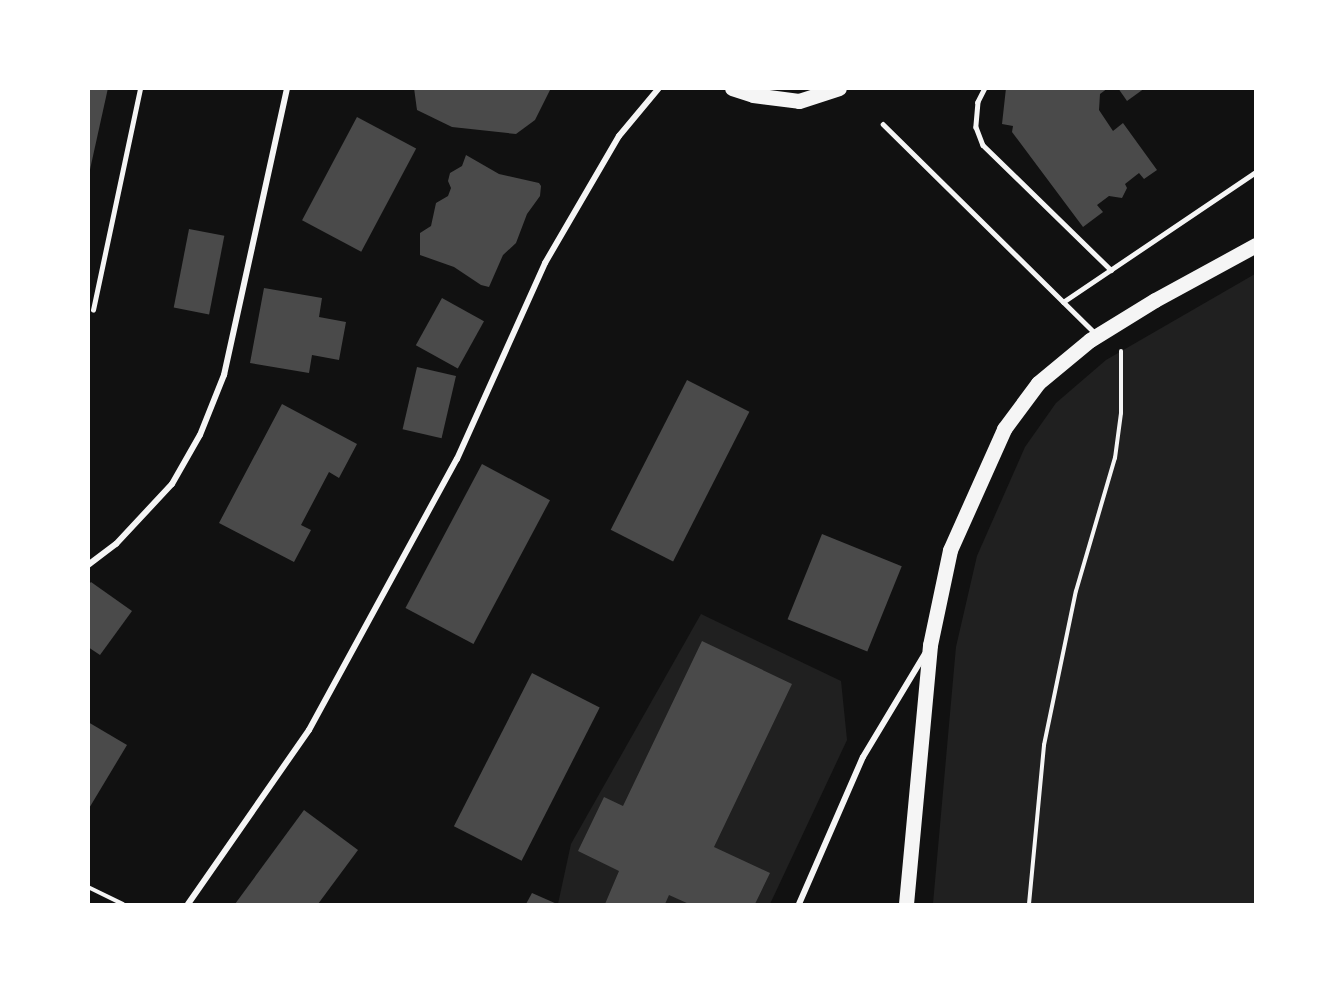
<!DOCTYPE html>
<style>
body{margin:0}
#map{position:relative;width:1344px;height:993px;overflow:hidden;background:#111;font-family:"Noto Sans",sans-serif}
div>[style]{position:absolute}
.green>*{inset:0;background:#202020}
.building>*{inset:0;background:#4a4a4a;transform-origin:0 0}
.path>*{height:4px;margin:-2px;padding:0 2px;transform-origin:2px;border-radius:2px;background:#f5f5f5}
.service>*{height:4.5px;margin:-2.25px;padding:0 2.25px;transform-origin:2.25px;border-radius:2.25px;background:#f5f5f5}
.minor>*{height:6px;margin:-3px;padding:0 3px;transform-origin:3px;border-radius:3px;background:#f5f5f5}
.primary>*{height:15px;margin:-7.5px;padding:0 7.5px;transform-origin:7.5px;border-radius:7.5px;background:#f5f5f5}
span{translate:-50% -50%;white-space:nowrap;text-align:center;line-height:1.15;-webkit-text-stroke:5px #fff;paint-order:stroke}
.frame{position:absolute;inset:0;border:90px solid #fff;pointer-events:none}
</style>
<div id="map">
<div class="green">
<div style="clip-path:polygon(1255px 274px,1255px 904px,933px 904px,956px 647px,977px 556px,1025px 447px,1056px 403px,1106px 360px)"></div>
<div style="clip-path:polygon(701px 614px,841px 681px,847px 740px,770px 904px,558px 904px,571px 844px)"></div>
</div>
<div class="building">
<div style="clip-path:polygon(88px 88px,108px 88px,89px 174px,88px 174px)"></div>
<div style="clip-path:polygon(414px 88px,551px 88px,535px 120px,516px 134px,452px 127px,417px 110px)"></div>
<div style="clip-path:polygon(1006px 88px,1108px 88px,1100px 94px,1099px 110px,1113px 131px,1123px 123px,1157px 170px,1144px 179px,1139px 173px,1125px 184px,1127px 188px,1122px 198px,1109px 196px,1097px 205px,1103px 212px,1083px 227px,1012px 132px,1013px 126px,1002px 124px)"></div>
<div style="clip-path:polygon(1118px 88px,1145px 88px,1127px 101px)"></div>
<div style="left:357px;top:117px;width:67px;height:117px;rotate:28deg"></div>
<div style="clip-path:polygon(466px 155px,499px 174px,539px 183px,541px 186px,540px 196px,527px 214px,516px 243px,503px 255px,489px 287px,481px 285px,454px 267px,420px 255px,420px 233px,431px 226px,436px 203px,448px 196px,451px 188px,448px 181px,450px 173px,462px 166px)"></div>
<div style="left:189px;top:229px;width:36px;height:80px;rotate:11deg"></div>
<div style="clip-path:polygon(264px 288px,322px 298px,319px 317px,346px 322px,339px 360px,312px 355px,309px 373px,250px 363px)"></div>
<div style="left:442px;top:298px;width:48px;height:54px;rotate:29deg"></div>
<div style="left:417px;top:367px;width:40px;height:64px;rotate:13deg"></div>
<div style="left:687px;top:380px;width:70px;height:168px;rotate:27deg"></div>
<div style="clip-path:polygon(282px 404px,357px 444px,339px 478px,329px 472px,301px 525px,311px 530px,294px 562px,219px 523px)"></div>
<div style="left:482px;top:464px;width:77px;height:163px;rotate:28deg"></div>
<div style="left:822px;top:534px;width:86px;height:92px;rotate:22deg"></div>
<div style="clip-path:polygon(91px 582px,132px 611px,100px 655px,88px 647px,88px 585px)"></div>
<div style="clip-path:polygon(702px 641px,792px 684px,714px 847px,770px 873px,755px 904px,689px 904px,669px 895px,665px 904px,605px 904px,619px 871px,578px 851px,604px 797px,623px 806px)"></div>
<div style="left:532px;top:673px;width:76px;height:172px;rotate:27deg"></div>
<div style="clip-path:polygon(88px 722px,127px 745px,88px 810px)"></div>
<div style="clip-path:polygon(304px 810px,358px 850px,318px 904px,235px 904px)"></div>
<div style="clip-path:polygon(532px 893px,557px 904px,526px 904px)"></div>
</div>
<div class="path">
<div style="left:88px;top:887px;width:39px;rotate:26deg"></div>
<div style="left:1029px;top:904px;width:160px;rotate:-84.6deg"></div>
<div style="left:1044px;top:745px;width:157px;rotate:-78.3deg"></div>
<div style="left:1076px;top:591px;width:139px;rotate:-73.7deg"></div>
<div style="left:1115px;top:458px;width:45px;rotate:-82.4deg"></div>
<div style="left:1121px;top:413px;width:62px;rotate:-90deg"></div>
</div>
<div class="service">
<div style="left:985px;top:88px;width:16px;rotate:117deg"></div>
<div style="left:978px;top:102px;width:25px;rotate:95deg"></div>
<div style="left:976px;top:127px;width:19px;rotate:69deg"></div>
<div style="left:983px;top:145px;width:179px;rotate:44.3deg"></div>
<div style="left:883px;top:124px;width:298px;rotate:44.6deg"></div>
<div style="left:1063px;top:302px;width:233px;rotate:-34deg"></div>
<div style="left:93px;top:310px;width:227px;rotate:-78deg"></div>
</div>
<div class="minor">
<div style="left:88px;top:565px;width:35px;rotate:-37deg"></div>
<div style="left:116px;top:544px;width:82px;rotate:-47deg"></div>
<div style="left:172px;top:484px;width:56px;rotate:-60.3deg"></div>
<div style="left:200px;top:435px;width:65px;rotate:-68.2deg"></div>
<div style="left:224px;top:375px;width:294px;rotate:-77.6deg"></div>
<div style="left:188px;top:904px;width:212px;rotate:-55.2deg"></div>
<div style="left:309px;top:730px;width:309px;rotate:-61.4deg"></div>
<div style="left:457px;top:459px;width:215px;rotate:-65.8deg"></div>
<div style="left:545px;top:263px;width:147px;rotate:-59.8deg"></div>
<div style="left:619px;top:136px;width:62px;rotate:-50.2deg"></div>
<div style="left:799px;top:904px;width:160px;rotate:-66.5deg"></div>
<div style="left:863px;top:757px;width:120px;rotate:-59deg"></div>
</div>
<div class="primary">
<div style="left:732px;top:88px;width:22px;rotate:18deg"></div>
<div style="left:753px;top:95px;width:46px;rotate:7.4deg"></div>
<div style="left:799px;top:101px;width:42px;rotate:-18deg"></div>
<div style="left:906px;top:904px;width:260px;rotate:-84.7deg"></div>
<div style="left:930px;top:645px;width:97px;rotate:-78.1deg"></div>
<div style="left:950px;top:550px;width:133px;rotate:-65.9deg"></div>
<div style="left:1004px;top:429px;width:57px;rotate:-53.5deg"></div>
<div style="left:1038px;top:383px;width:67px;rotate:-39.6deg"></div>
<div style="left:1090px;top:340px;width:76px;rotate:-31.6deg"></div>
<div style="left:1155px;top:300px;width:115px;rotate:-28.6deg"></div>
</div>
<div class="frame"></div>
</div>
